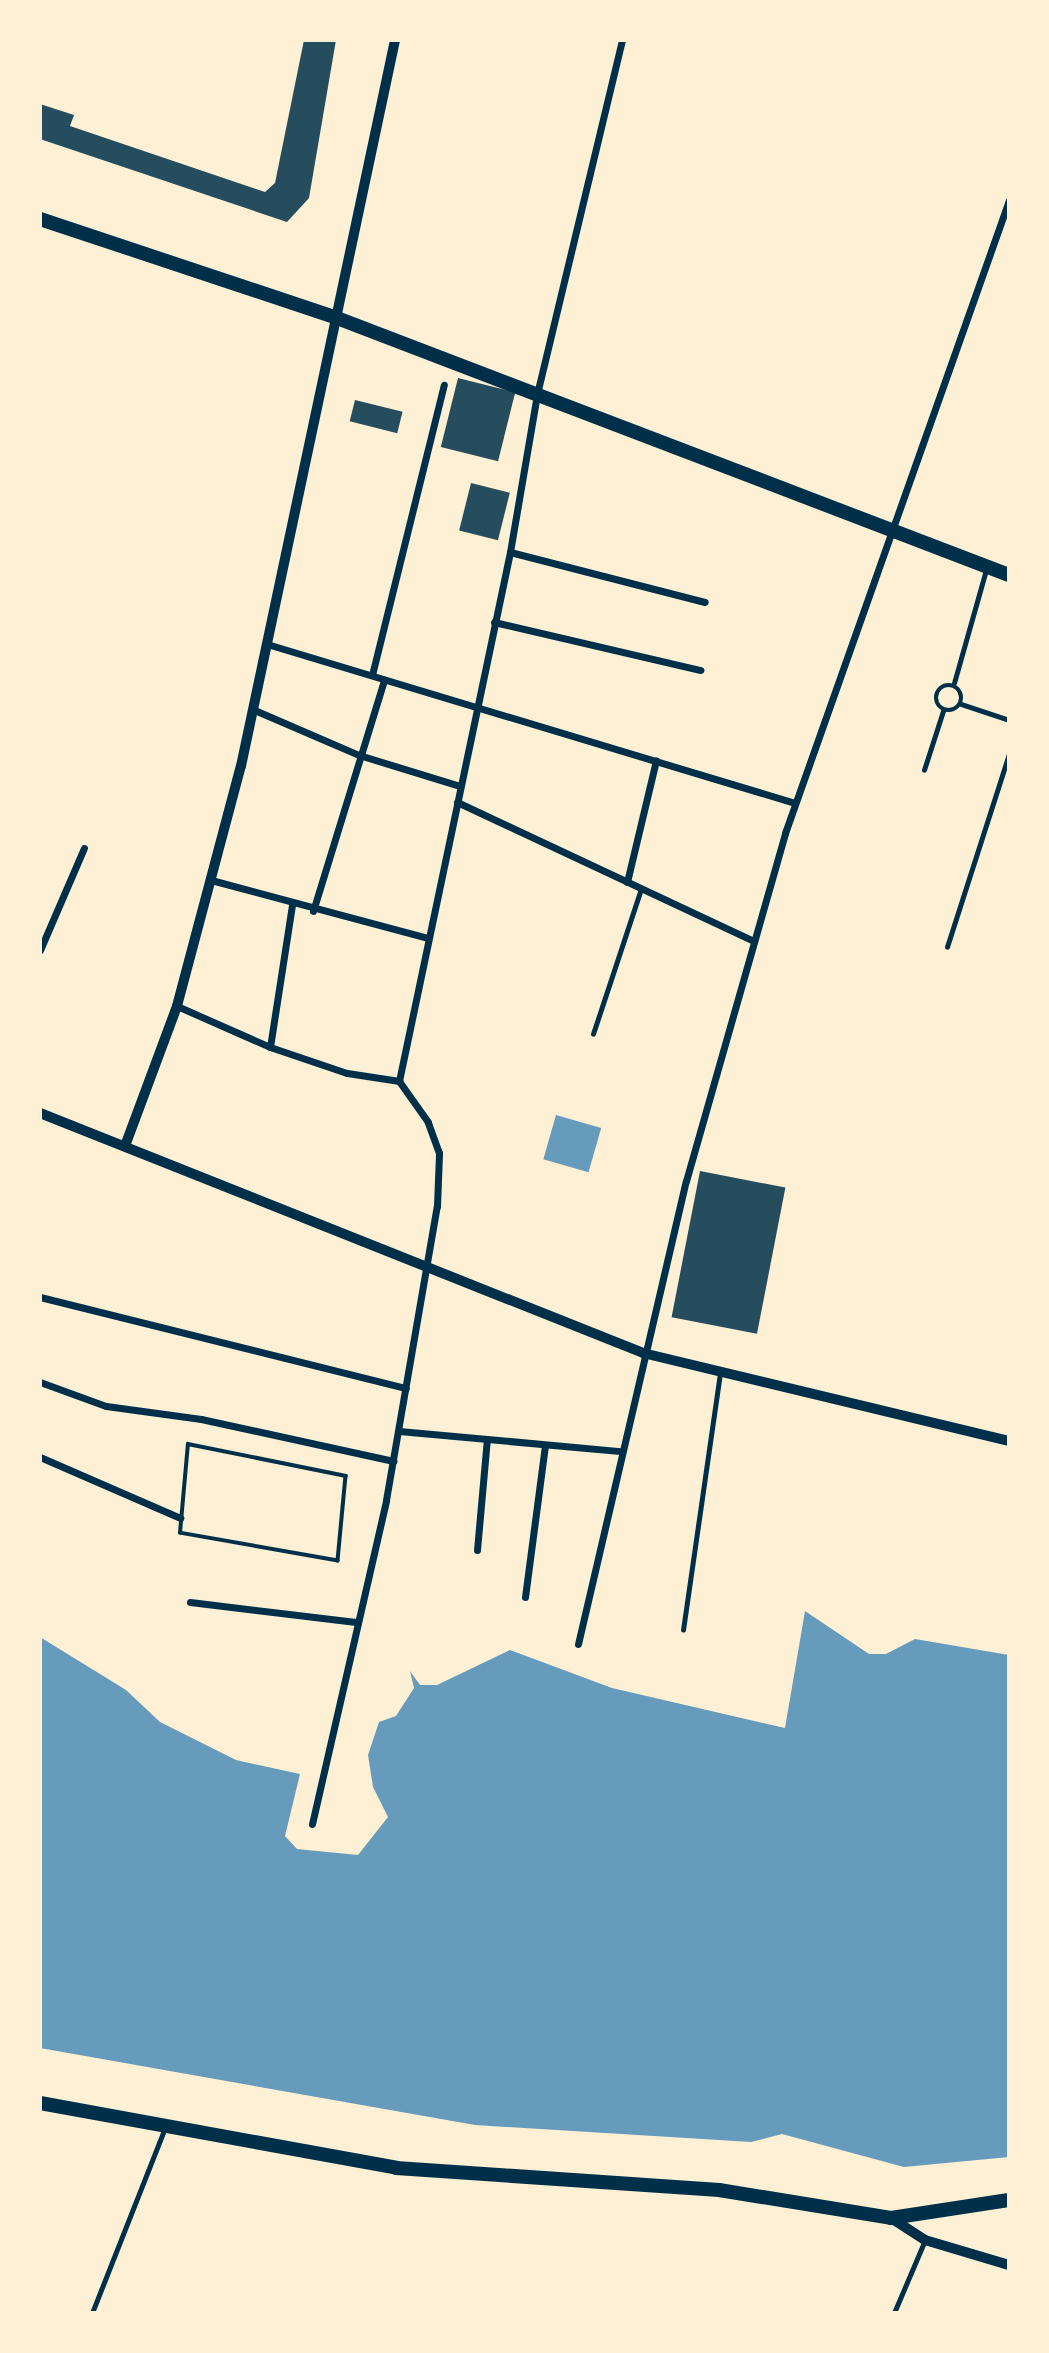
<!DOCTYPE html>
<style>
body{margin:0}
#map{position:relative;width:1049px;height:2353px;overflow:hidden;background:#fdf0d5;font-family:"Source Sans 3",sans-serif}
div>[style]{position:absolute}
.water>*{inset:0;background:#669bbc;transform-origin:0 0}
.building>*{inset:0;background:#264d5e;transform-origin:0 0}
.path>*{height:3.5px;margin:-1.75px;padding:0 1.75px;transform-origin:1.75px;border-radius:1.75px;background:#003049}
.service>*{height:4.5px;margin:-2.25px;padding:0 2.25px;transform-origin:2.25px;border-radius:2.25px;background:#003049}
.service>.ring{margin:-2.25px;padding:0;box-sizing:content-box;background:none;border:4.5px solid #003049;border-radius:50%}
.minor>*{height:7px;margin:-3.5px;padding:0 3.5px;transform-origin:3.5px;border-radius:3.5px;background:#003049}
.tertiary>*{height:10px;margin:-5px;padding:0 5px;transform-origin:5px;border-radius:5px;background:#003049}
.primary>*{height:14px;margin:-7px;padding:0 7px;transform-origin:7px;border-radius:7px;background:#003049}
span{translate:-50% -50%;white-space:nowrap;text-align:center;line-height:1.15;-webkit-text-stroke:5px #fdf0d5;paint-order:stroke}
.frame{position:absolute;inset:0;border:42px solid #fdf0d5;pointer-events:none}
</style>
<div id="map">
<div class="water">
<div style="left:556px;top:1115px;width:47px;height:46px;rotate:16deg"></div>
<div style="clip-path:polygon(805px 1611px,869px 1654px,886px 1654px,915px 1639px,1009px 1655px,1009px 2157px,904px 2167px,782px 2134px,751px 2142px,475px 2125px,40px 2048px,40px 1637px,126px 1690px,160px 1722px,236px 1760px,300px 1774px,285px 1836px,297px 1849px,358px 1855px,388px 1817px,373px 1787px,368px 1755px,379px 1722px,396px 1716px,414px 1688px,410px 1671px,420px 1685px,437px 1685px,510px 1650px,612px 1688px,785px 1728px)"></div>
</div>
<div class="building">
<div style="clip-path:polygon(304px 40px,336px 40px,309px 198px,287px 222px,40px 139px,40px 104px,74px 115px,70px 126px,265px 192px,275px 183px)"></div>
<div style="left:458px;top:378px;width:59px;height:71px;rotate:14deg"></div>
<div style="left:355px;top:400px;width:49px;height:22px;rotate:14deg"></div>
<div style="left:471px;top:483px;width:40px;height:49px;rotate:14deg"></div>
<div style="left:700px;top:1171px;width:87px;height:149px;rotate:11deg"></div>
</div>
<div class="path">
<div style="left:188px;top:1444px;width:161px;rotate:11.4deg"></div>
<div style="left:346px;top:1476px;width:85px;rotate:95.4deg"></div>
<div style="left:338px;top:1561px;width:160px;rotate:-170deg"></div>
<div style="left:180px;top:1533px;width:89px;rotate:-84.9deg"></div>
</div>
<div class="service">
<div style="left:954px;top:683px;width:117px;rotate:-74.2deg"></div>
<div class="ring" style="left:936px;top:685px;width:21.5px;height:21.5px"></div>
<div style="left:961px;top:704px;width:51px;rotate:18.4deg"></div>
<div style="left:924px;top:770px;width:62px;rotate:-72.1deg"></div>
<div style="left:947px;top:947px;width:203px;rotate:-72.2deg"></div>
<div style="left:593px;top:1034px;width:153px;rotate:-71.7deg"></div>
<div style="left:683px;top:1630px;width:259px;rotate:-81.8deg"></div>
<div style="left:92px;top:2313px;width:197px;rotate:-68.5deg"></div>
<div style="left:894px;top:2313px;width:79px;rotate:-67deg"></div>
</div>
<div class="minor">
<div style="left:510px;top:552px;width:201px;rotate:14.4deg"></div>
<div style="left:494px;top:622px;width:212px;rotate:13.1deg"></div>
<div style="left:267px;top:644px;width:551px;rotate:16.76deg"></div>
<div style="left:372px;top:675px;width:299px;rotate:-76.1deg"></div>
<div style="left:252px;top:709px;width:116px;rotate:23.3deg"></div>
<div style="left:359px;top:755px;width:106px;rotate:17.1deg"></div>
<div style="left:457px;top:802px;width:328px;rotate:25.1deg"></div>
<div style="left:211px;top:880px;width:225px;rotate:15deg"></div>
<div style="left:627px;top:882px;width:125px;rotate:-76.6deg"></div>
<div style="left:313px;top:911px;width:242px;rotate:-72.9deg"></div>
<div style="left:40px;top:950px;width:111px;rotate:-66.7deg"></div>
<div style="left:177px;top:1006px;width:102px;rotate:23.8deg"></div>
<div style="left:270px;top:1047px;width:81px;rotate:18.7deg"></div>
<div style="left:347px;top:1073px;width:53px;rotate:8.7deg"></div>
<div style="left:399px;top:1081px;width:541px;rotate:-78.15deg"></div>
<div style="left:510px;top:552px;width:160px;rotate:-80.3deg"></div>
<div style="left:537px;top:394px;width:364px;rotate:-76.5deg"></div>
<div style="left:270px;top:1047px;width:144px;rotate:-81.2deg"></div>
<div style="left:40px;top:1297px;width:377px;rotate:14deg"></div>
<div style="left:40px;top:1382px;width:70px;rotate:20deg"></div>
<div style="left:106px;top:1406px;width:96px;rotate:7.8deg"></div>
<div style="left:201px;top:1419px;width:197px;rotate:12.3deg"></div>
<div style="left:399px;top:1431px;width:222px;rotate:5.2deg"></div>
<div style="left:40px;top:1457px;width:153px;rotate:23.5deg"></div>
<div style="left:477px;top:1550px;width:111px;rotate:-84.9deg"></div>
<div style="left:525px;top:1597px;width:153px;rotate:-82.5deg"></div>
<div style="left:190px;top:1602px;width:167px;rotate:6.9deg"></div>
<div style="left:578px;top:1644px;width:475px;rotate:-76.9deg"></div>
<div style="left:686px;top:1181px;width:362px;rotate:-74.1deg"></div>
<div style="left:785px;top:833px;width:671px;rotate:-70.51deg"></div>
<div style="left:312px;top:1824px;width:332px;rotate:-77.1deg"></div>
<div style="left:386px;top:1500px;width:298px;rotate:-80.2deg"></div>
<div style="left:437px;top:1206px;width:53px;rotate:-87.8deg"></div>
<div style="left:439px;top:1153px;width:33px;rotate:-110deg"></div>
<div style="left:428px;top:1122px;width:50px;rotate:-125.3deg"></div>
</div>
<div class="tertiary">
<div style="left:40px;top:1113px;width:649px;rotate:21.7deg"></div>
<div style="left:643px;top:1353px;width:376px;rotate:13.5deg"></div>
<div style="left:125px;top:1146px;width:149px;rotate:-69.6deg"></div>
<div style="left:177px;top:1006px;width:248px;rotate:-75.1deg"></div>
<div style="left:241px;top:766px;width:742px;rotate:-78.02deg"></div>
<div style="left:891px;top:2218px;width:40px;rotate:32.9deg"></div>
<div style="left:925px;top:2240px;width:88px;rotate:16.6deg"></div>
</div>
<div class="primary">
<div style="left:40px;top:219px;width:313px;rotate:18.4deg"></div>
<div style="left:337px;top:318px;width:719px;rotate:20.93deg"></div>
<div style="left:40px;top:2103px;width:362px;rotate:10.3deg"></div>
<div style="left:396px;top:2168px;width:324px;rotate:3.9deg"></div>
<div style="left:719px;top:2190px;width:174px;rotate:9.2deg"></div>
<div style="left:891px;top:2218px;width:119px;rotate:-8.7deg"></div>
</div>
<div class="frame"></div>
</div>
